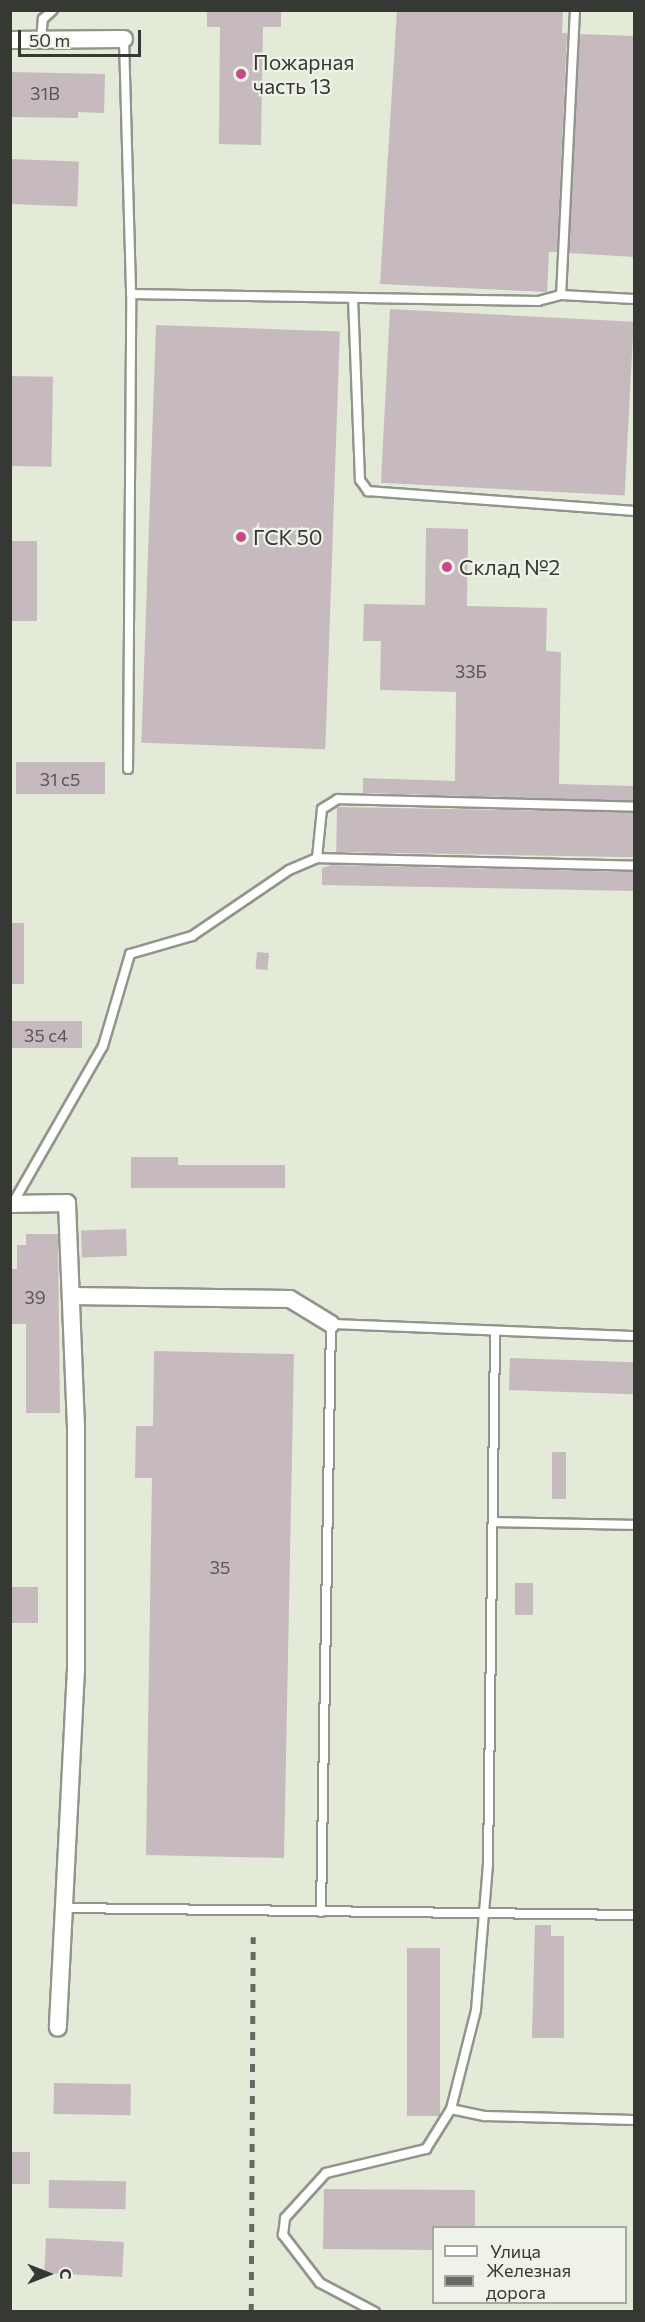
<!DOCTYPE html>
<meta charset="utf-8">
<style>
body{margin:0}
#map{position:relative;width:645px;height:2322px;overflow:hidden;background:#eef2e7;font-family:Commissioner,sans-serif}
div>[style]{position:absolute}
.built>*{inset:0;background:#e3ead7}
.building>*{inset:0;background:#c6babf;transform-origin:0 0}
.roads{filter:drop-shadow(2px 0 #92958b) drop-shadow(-2px 0 #92958b) drop-shadow(0 2px #92958b) drop-shadow(0 -2px #92958b)}
.service>*{height:8px;margin:-4px;padding:0 4px;transform-origin:4px;border-radius:4px;background:#fff}
.minor>*{height:16px;margin:-8px;padding:0 8px;transform-origin:8px;border-radius:8px;background:#fff}
.rail>*{height:4.5px;margin-top:-2.25px;transform-origin:0;background:repeating-linear-gradient(90deg,#666963 0 8px,transparent 0 16px)}
.dots>*{width:16px;height:16px;translate:-50% -50%;box-sizing:border-box;border:3px solid #eef2e7;border-radius:50%}
span{translate:-50% -50%;white-space:nowrap;text-align:center;line-height:1.15;-webkit-text-stroke:4.5px #eef2e7;paint-order:stroke}
.number-label{font-size:18px;color:#5a5857}
.number-label span{-webkit-text-stroke-width:0}
.poi-label{font-size:21px;color:#363834}
.left{translate:0 -50%;text-align:left}
.frame{position:absolute;inset:0;border:12px solid #363834;pointer-events:none}
.legend{position:absolute;left:432px;top:2226px;width:195px;height:78px;box-sizing:border-box;background:#eef2e7;border:2px solid #a4a89f;margin:0;padding:8px 10px;list-style:none;font-size:18px;color:#363834}
.legend li{display:flex;align-items:center;gap:12px;height:30px}
.legend b{width:30px;border:2px solid #a4a89f}
.north{position:absolute;left:18px;top:2244px;width:60px;height:60px;-webkit-text-stroke:4px #eef2e7;paint-order:stroke;rotate:90deg;font-size:16px;font-weight:700;line-height:24px;text-align:center;color:#363834}
.north::after{content:'';display:block;margin:auto;width:21px;height:27px;background:#363834;clip-path:polygon(50% 0,100% 100%,50% 72%,0 100%)}
.scale{position:absolute;left:18px;top:30px;width:123px;height:27px;box-sizing:border-box;border:3px solid #363834;border-top:0;padding-left:8px;font-size:18px;line-height:21px;white-space:nowrap;color:#363834;-webkit-text-stroke:4px #eef2e7;paint-order:stroke}
</style>
<div id="map">
<div class="built">
<div style="clip-path:polygon(evenodd,11px 11px,634px 11px,634px 2311px,11px 2312px,11px 11px,434px 2228px,626px 2228px,626px 2302px,434px 2302px,434px 2228px)"></div>
</div>
<div class="building">
<div style="clip-path:polygon(207px 10px,281px 10px,281px 27px,263px 27px,261px 145px,219px 144px,220px 27px,207px 27px)"></div>
<div style="clip-path:polygon(397px 10px,563px 10px,562px 33px,567px 33px,557px 252px,549px 252px,547px 292px,380px 284px)"></div>
<div style="clip-path:polygon(580px 34px,634px 36px,634px 257px,569px 253px)"></div>
<div style="clip-path:polygon(10px 72px,105px 74px,104px 113px,78px 112px,78px 118px,10px 117px)"></div>
<div style="left:10px;top:159px;width:69px;height:45px;rotate:2deg"></div>
<div style="left:390px;top:309px;width:244px;height:174px;rotate:3deg"></div>
<div style="left:156px;top:325px;width:184px;height:418px;rotate:2deg"></div>
<div style="left:10px;top:376px;width:43px;height:90px;rotate:1deg"></div>
<div style="clip-path:polygon(426px 528px,468px 529px,467px 606px,547px 608px,546px 651px,561px 652px,559px 784px,634px 786px,634px 801px,363px 793px,363px 778px,455px 781px,456px 692px,380px 690px,381px 641px,363px 641px,364px 604px,425px 605px)"></div>
<div style="left:10px;top:541px;width:27px;height:80px"></div>
<div style="left:105px;top:762px;width:32px;height:89px;rotate:90deg"></div>
<div style="left:337px;top:807px;width:297px;height:45px;rotate:1deg"></div>
<div style="clip-path:polygon(332px 865px,634px 872px,634px 891px,322px 885px,322px 868px)"></div>
<div style="left:10px;top:923px;width:14px;height:61px"></div>
<div style="left:257px;top:952px;width:12px;height:17px;rotate:5deg"></div>
<div style="left:82px;top:1021px;width:27px;height:72px;rotate:90deg"></div>
<div style="clip-path:polygon(131px 1157px,178px 1157px,178px 1165px,285px 1165px,285px 1188px,131px 1188px)"></div>
<div style="left:126px;top:1229px;width:27px;height:45px;rotate:88deg"></div>
<div style="clip-path:polygon(26px 1234px,58px 1234px,60px 1413px,26px 1413px,26px 1324px,10px 1324px,10px 1269px,17px 1269px,17px 1245px,26px 1245px)"></div>
<div style="clip-path:polygon(154px 1351px,294px 1354px,284px 1858px,146px 1855px,152px 1478px,135px 1478px,136px 1426px,153px 1426px)"></div>
<div style="left:510px;top:1358px;width:124px;height:32px;rotate:2deg"></div>
<div style="left:552px;top:1452px;width:14px;height:47px"></div>
<div style="left:515px;top:1583px;width:18px;height:32px"></div>
<div style="left:10px;top:1587px;width:28px;height:36px"></div>
<div style="clip-path:polygon(535px 1925px,551px 1925px,551px 1936px,564px 1936px,564px 2038px,532px 2038px)"></div>
<div style="left:407px;top:1948px;width:33px;height:168px"></div>
<div style="left:54px;top:2083px;width:77px;height:31px;rotate:1deg"></div>
<div style="left:10px;top:2152px;width:20px;height:32px"></div>
<div style="left:49px;top:2180px;width:77px;height:28px;rotate:1deg"></div>
<div style="clip-path:polygon(324px 2189px,475px 2190px,475px 2228px,434px 2228px,434px 2250px,323px 2249px)"></div>
<div style="left:46px;top:2238px;width:78px;height:35px;rotate:3deg"></div>
</div>
<div class="roads">
<div class="service">
<div style="left:575px;top:10px;width:285px;rotate:92.8deg"></div>
<div style="left:561px;top:295px;width:73px;rotate:3.1deg"></div>
<div style="left:124px;top:39px;width:255px;rotate:88.4deg"></div>
<div style="left:131px;top:294px;width:407px;rotate:1deg"></div>
<div style="left:538px;top:301px;width:24px;rotate:-15deg"></div>
<div style="left:41px;top:40px;width:21px;rotate:-85deg"></div>
<div style="left:43px;top:19px;width:13px;rotate:-42deg"></div>
<div style="left:353px;top:298px;width:182px;rotate:87.8deg"></div>
<div style="left:360px;top:480px;width:14px;rotate:54deg"></div>
<div style="left:368px;top:491px;width:267px;rotate:4.3deg"></div>
<div style="left:128px;top:769px;width:475px;rotate:-89.6deg"></div>
<div style="left:317px;top:858px;width:49px;rotate:-84.2deg"></div>
<div style="left:322px;top:809px;width:19px;rotate:-32deg"></div>
<div style="left:338px;top:799px;width:296px;rotate:1.5deg"></div>
<div style="left:13px;top:1203px;width:181px;rotate:-60.2deg"></div>
<div style="left:103px;top:1046px;width:96px;rotate:-73.6deg"></div>
<div style="left:130px;top:954px;width:65px;rotate:-16.2deg"></div>
<div style="left:192px;top:936px;width:117px;rotate:-34.2deg"></div>
<div style="left:289px;top:870px;width:30px;rotate:-23deg"></div>
<div style="left:317px;top:858px;width:317px;rotate:1.4deg"></div>
<div style="left:494px;top:1522px;width:140px;rotate:1.2deg"></div>
<div style="left:64px;top:1908px;width:570px;rotate:0.7deg"></div>
<div style="left:321px;top:1912px;width:588px;rotate:-89.03deg"></div>
<div style="left:331px;top:1324px;width:303px;rotate:2.3deg"></div>
<div style="left:451px;top:2109px;width:35px;rotate:12deg"></div>
<div style="left:485px;top:2116px;width:149px;rotate:1.5deg"></div>
<div style="left:375px;top:2312px;width:62px;rotate:-152.2deg"></div>
<div style="left:320px;top:2283px;width:61px;rotate:-127.6deg"></div>
<div style="left:283px;top:2235px;width:17px;rotate:-83deg"></div>
<div style="left:285px;top:2218px;width:61px;rotate:-47.7deg"></div>
<div style="left:326px;top:2173px;width:103px;rotate:-13.5deg"></div>
<div style="left:426px;top:2149px;width:47px;rotate:-58deg"></div>
<div style="left:451px;top:2109px;width:102px;rotate:-75.8deg"></div>
<div style="left:476px;top:2010px;width:146px;rotate:-85.3deg"></div>
<div style="left:488px;top:1864px;width:531px;rotate:-89.24deg"></div>
</div>
<div class="minor">
<div style="left:10px;top:40px;width:114px;rotate:-0.5deg"></div>
<div style="left:10px;top:1204px;width:57px;rotate:-1deg"></div>
<div style="left:67px;top:1203px;width:226px;rotate:87.7deg"></div>
<div style="left:76px;top:1429px;width:240px;rotate:90deg"></div>
<div style="left:76px;top:1669px;width:359px;rotate:92.9deg"></div>
<div style="left:71px;top:1296px;width:219px;rotate:0.8deg"></div>
<div style="left:290px;top:1299px;width:48px;rotate:31.4deg"></div>
</div>
</div>
<div class="rail">
<div style="left:251px;top:2312px;width:375px;rotate:-89.7deg"></div>
</div>
<div class="dots">
<div style="left:241px;top:74px;background:#cb478b"></div>
<div style="left:241px;top:537px;background:#cb478b"></div>
<div style="left:447px;top:567px;background:#cb478b"></div>
</div>
<div class="number-label">
<span style="left:45px;top:93px">31В</span>
<span style="left:471px;top:671px">33Б</span>
<span style="left:60px;top:779px">31 с5</span>
<span style="left:46px;top:1035px">35 с4</span>
<span style="left:35px;top:1297px">39</span>
<span style="left:220px;top:1567px">35</span>
</div>
<div class="poi-label">
<span class="left" style="left:253px;top:74px">Пожарная<br>часть 13</span>
<span class="left" style="left:253px;top:537px">ГСК 50</span>
<span class="left" style="left:459px;top:567px">Склад №2</span>
</div>
<div class="frame"></div>
<ul class="legend">
<li><b style="height:8px;background:#fff"></b>Улица</li>
<li><b style="height:8px;background:#666963"></b>Железная дорога</li>
</ul>
<div class="north">С</div>
<div class="scale">50 m</div>
</div>
